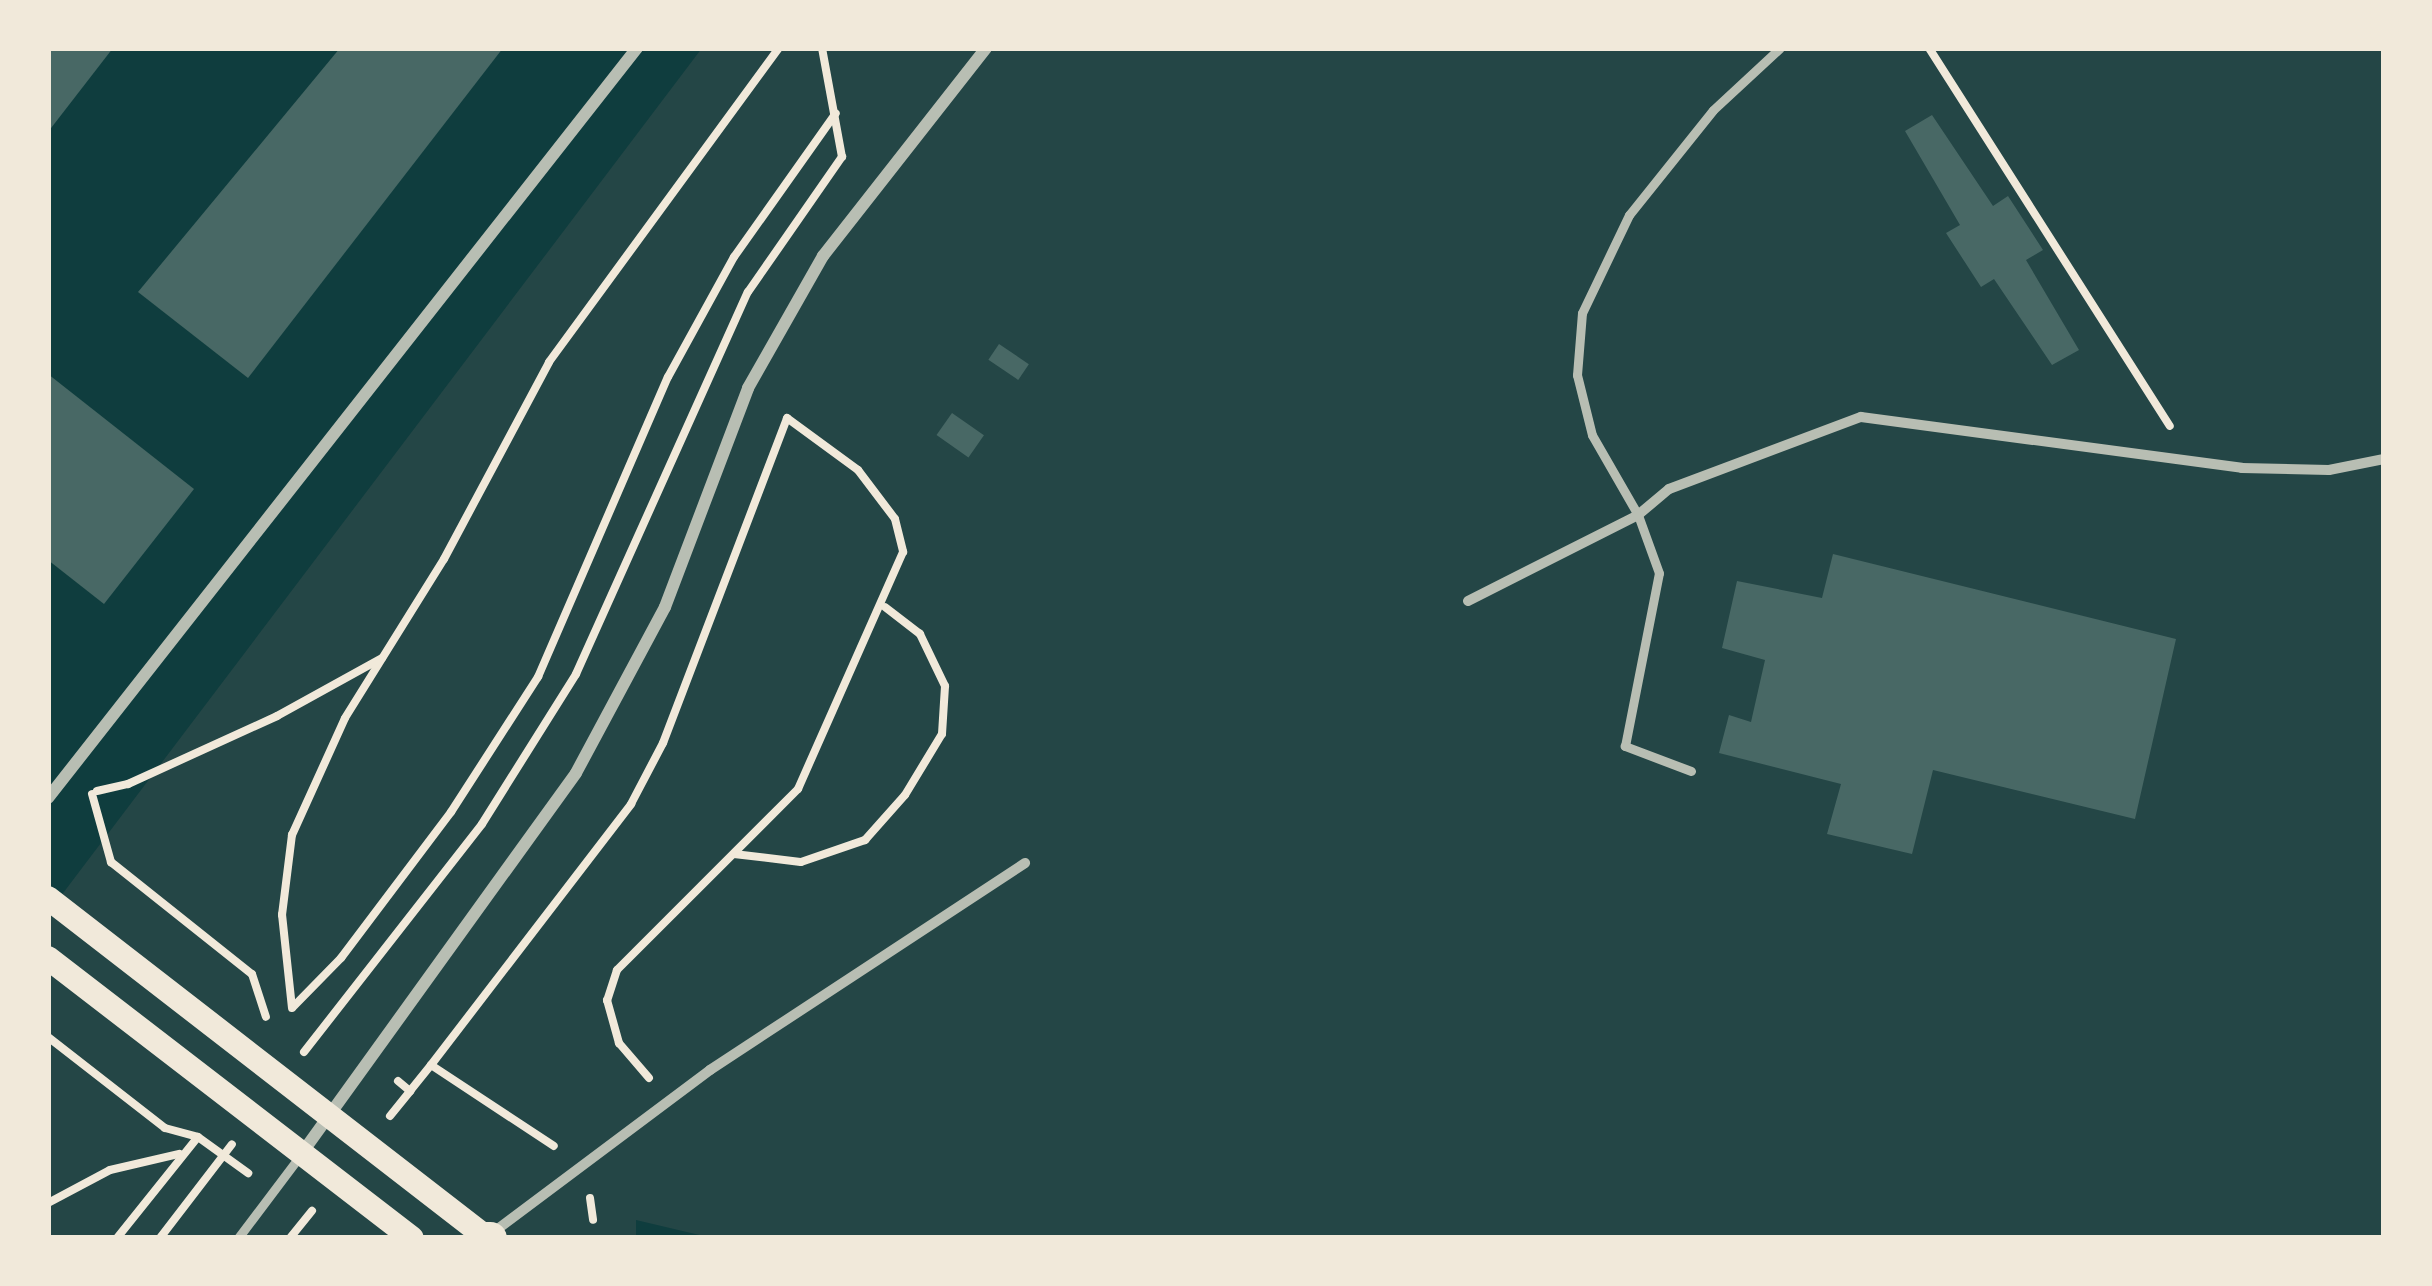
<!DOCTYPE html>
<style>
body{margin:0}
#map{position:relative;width:2432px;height:1286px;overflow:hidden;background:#0f3d3e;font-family:"PT Sans Narrow",sans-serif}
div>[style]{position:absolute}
.green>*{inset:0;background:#244646}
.building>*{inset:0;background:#486865;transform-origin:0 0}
.path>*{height:8px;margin:-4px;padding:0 4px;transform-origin:4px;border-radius:4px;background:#f1e9da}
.service>*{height:9px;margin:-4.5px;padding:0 4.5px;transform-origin:4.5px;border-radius:4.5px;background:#b8beb3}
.pedestrian>*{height:10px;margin:-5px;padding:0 5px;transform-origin:5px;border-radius:5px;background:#b8beb3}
.minor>*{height:12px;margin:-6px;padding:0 6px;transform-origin:6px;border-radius:6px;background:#b8beb3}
.secondary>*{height:24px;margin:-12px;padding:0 12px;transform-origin:12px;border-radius:12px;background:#f1e9da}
.trunk>*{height:33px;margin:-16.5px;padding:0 16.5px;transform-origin:16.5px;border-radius:16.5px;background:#f1e9da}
span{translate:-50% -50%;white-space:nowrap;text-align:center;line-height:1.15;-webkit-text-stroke:9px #f1e9da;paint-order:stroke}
.frame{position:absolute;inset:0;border:51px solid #f1e9da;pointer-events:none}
</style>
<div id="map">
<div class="green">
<div style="clip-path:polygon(702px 48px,2384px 48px,2384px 1238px,712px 1238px,636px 1220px,636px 1238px,48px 1238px,48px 913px)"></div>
</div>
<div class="building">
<div style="clip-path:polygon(48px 48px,113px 48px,48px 132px)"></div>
<div style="clip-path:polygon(340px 48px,503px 48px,248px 378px,138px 292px)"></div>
<div style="clip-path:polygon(1932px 115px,1993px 206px,2008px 196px,2043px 250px,2026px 260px,2079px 350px,2052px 365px,1994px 279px,1981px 287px,1946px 233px,1960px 225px,1905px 131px)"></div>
<div style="left:999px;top:344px;width:36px;height:19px;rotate:34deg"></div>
<div style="clip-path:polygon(48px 374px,194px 489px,104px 604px,48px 560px)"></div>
<div style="left:952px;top:413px;width:39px;height:27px;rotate:35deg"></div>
<div style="clip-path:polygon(1833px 554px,2176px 639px,2135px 819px,1933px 770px,1912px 854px,1827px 834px,1841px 784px,1719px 753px,1729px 715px,1751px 722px,1765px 660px,1722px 648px,1737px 581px,1822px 598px)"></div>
</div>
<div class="path">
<div style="left:1929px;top:48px;width:448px;rotate:57.5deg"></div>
<div style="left:97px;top:791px;width:32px;rotate:-13deg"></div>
<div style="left:128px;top:784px;width:164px;rotate:-24.5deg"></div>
<div style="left:277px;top:716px;width:120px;rotate:-28.9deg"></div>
<div style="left:92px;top:794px;width:71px;rotate:74.4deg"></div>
<div style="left:111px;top:862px;width:180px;rotate:38.5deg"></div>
<div style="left:252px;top:974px;width:45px;rotate:72deg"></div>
<div style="left:734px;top:854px;width:67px;rotate:6.8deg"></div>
<div style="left:801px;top:862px;width:68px;rotate:-19deg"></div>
<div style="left:865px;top:840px;width:60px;rotate:-48.4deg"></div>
<div style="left:905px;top:795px;width:71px;rotate:-58.8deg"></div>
<div style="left:942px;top:734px;width:48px;rotate:-86.4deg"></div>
<div style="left:945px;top:686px;width:58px;rotate:-115.7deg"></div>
<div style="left:920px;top:634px;width:44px;rotate:-142.4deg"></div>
<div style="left:293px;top:1007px;width:69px;rotate:-45.6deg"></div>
<div style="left:341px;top:958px;width:183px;rotate:-53deg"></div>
<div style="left:451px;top:812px;width:161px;rotate:-57.2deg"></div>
<div style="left:538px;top:677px;width:327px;rotate:-66.6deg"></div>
<div style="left:668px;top:377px;width:137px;rotate:-61.2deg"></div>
<div style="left:734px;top:257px;width:176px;rotate:-54.7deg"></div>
<div style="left:292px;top:1008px;width:94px;rotate:-96.1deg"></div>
<div style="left:282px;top:915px;width:81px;rotate:-82.9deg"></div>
<div style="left:292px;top:835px;width:128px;rotate:-65.6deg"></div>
<div style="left:345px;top:718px;width:187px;rotate:-58.1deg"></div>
<div style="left:444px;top:559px;width:223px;rotate:-61.9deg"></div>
<div style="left:549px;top:362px;width:389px;rotate:-53.8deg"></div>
<div style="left:48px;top:1037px;width:148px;rotate:37.9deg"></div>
<div style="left:165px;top:1128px;width:34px;rotate:15deg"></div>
<div style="left:198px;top:1137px;width:62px;rotate:35.8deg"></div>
<div style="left:304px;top:1052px;width:289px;rotate:-52deg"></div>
<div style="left:482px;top:824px;width:177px;rotate:-57.9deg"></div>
<div style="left:576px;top:674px;width:419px;rotate:-65.8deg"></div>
<div style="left:748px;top:292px;width:165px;rotate:-55.2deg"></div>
<div style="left:842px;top:157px;width:111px;rotate:-100.4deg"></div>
<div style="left:431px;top:1065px;width:329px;rotate:-52.5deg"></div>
<div style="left:631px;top:804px;width:69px;rotate:-62.3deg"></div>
<div style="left:663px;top:743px;width:348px;rotate:-69.1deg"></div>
<div style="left:787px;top:418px;width:88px;rotate:36.2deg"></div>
<div style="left:858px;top:470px;width:61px;rotate:52.9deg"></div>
<div style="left:895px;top:519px;width:34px;rotate:76deg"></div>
<div style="left:903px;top:552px;width:259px;rotate:113.9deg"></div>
<div style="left:798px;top:789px;width:256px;rotate:135deg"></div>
<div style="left:617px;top:970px;width:32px;rotate:108deg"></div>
<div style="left:607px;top:1000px;width:45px;rotate:74.4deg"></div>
<div style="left:619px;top:1043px;width:46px;rotate:49.4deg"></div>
<div style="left:398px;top:1081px;width:16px;rotate:40deg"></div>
<div style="left:410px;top:1091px;width:33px;rotate:-51deg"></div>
<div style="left:431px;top:1065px;width:147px;rotate:33.4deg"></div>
<div style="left:390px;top:1116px;width:32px;rotate:-51deg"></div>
<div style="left:590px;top:1198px;width:22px;rotate:82deg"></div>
<div style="left:48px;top:1203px;width:70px;rotate:-28deg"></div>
<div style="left:110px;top:1170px;width:71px;rotate:-13.1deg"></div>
<div style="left:117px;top:1238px;width:129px;rotate:-51.3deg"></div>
<div style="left:160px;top:1238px;width:118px;rotate:-52.5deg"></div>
<div style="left:290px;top:1238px;width:35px;rotate:-51deg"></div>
</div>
<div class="service">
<div style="left:1691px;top:771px;width:71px;rotate:-159.3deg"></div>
<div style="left:1625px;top:746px;width:176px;rotate:-78.9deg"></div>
<div style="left:1659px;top:573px;width:62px;rotate:-109.9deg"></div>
<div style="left:1638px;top:515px;width:92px;rotate:-119.9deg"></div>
<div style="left:1592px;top:435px;width:62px;rotate:-104deg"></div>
<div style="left:1577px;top:375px;width:62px;rotate:-85.4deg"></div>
<div style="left:1582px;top:313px;width:109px;rotate:-64.4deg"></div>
<div style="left:1629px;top:215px;width:134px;rotate:-51.3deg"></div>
<div style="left:1713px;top:110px;width:91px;rotate:-42.8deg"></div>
<div style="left:238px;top:1238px;width:101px;rotate:-53deg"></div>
</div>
<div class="pedestrian">
<div style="left:1468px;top:601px;width:191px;rotate:-26.8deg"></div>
<div style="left:1638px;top:515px;width:40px;rotate:-40deg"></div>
<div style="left:1669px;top:489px;width:205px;rotate:-20.6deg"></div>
<div style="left:1861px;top:417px;width:384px;rotate:7.6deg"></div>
<div style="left:2242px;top:468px;width:87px;rotate:1.3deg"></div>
<div style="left:2329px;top:470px;width:56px;rotate:-11.3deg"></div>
<div style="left:491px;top:1234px;width:274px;rotate:-36.8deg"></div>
<div style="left:710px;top:1070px;width:377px;rotate:-33.3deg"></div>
</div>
<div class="minor">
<div style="left:48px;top:798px;width:954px;rotate:-51.86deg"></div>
<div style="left:302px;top:1153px;width:468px;rotate:-54.2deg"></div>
<div style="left:576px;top:773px;width:188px;rotate:-61.8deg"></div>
<div style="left:665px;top:607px;width:234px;rotate:-69.2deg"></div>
<div style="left:748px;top:388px;width:152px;rotate:-60.4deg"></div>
<div style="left:823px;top:256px;width:264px;rotate:-51.9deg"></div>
</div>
<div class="secondary">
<div style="left:48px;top:898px;width:555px;rotate:37.76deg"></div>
<div style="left:48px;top:958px;width:459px;rotate:37.6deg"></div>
</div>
<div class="trunk">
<div style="left:486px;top:1238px;width:4px"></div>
</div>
<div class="frame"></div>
</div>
